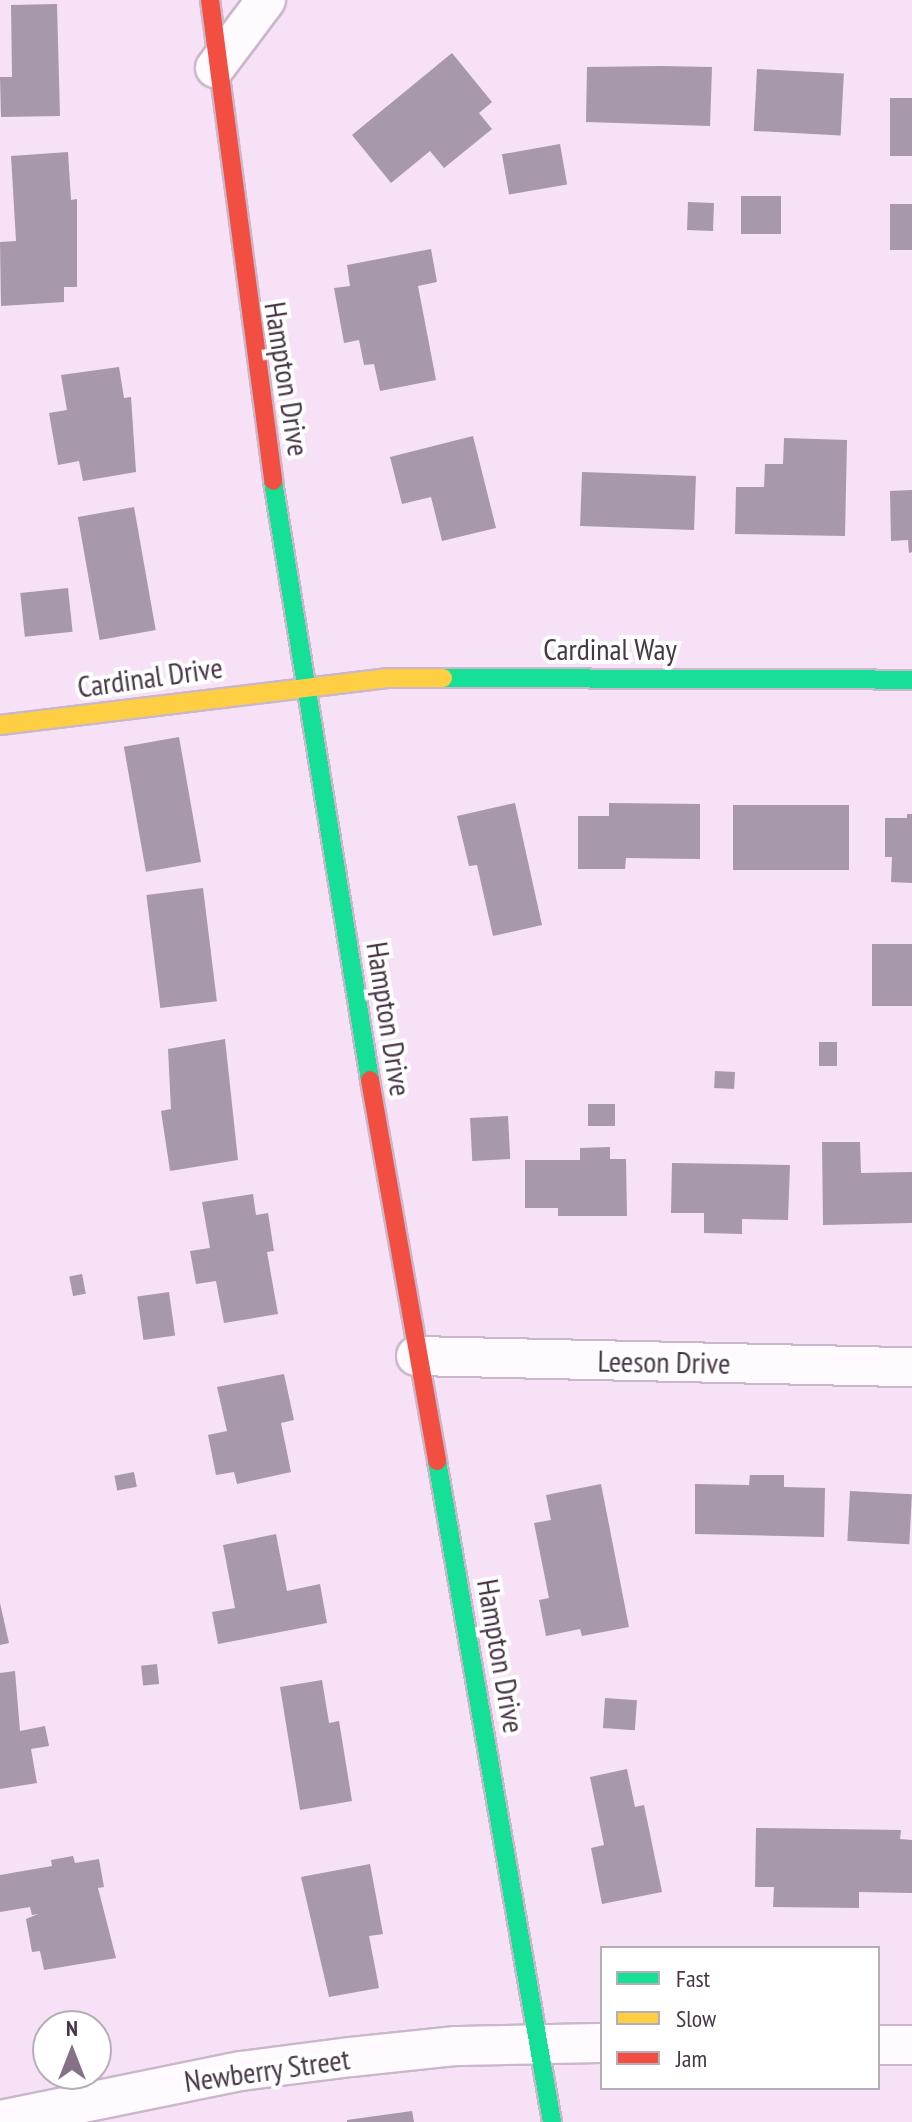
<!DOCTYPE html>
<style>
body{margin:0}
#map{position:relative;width:912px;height:2122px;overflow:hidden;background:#f6e1f6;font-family:"PT Sans Narrow",sans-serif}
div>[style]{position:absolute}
.building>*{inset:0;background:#a798ac;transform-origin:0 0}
.roads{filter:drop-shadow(2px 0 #cab8ca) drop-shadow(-2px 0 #cab8ca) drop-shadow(0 2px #cab8ca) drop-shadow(0 -2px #cab8ca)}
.street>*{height:38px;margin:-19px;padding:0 19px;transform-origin:19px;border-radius:19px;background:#fefafe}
.fast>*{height:18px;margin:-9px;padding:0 9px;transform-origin:9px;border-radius:9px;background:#16e098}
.slow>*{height:18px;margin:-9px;padding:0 9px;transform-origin:9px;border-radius:9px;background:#ffcf43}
.jam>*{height:18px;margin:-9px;padding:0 9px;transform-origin:9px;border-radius:9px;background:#f24e42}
span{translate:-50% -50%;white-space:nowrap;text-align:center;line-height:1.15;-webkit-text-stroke:8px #fff;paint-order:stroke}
.street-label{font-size:30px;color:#483548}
.legend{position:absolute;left:600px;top:1946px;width:280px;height:144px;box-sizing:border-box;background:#fff;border:2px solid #b6aeb6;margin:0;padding:10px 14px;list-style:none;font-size:24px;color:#483548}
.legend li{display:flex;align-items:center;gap:16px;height:40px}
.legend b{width:40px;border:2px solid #b6aeb6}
.north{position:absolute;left:32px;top:2010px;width:80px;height:80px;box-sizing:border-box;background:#fff;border:2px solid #b6aeb6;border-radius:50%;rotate:0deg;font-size:22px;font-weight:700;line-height:32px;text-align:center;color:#483548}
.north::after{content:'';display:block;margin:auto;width:28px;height:36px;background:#857185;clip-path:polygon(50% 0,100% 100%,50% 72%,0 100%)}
</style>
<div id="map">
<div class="building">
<div style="clip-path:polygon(57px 4px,60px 116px,1px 117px,0 77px,12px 77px,11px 5px)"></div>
<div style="clip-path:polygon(452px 53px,492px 102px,479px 113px,492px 129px,444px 168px,430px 151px,391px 183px,352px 135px)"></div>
<div style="clip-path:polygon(660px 66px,712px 67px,710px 126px,586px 122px,587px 67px)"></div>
<div style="left:757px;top:69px;width:87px;height:62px;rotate:3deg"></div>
<div style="left:890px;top:98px;width:22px;height:58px"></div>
<div style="left:560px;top:144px;width:41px;height:59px;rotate:80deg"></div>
<div style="clip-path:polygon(68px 152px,71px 200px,77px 199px,77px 287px,64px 287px,64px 302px,1px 306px,0 242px,16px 241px,11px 156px)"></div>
<div style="left:781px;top:196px;width:38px;height:40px;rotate:90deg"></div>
<div style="left:688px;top:202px;width:26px;height:28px;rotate:2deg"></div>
<div style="left:890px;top:204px;width:22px;height:46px"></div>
<div style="clip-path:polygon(431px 249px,437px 282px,418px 286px,436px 380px,380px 391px,374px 364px,364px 365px,359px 340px,344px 343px,334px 288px,350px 286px,347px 265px)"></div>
<div style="clip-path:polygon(119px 367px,124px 398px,131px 397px,136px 472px,83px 481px,79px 461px,58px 465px,49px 413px,67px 410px,61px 375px)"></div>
<div style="clip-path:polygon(473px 436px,496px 528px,442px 541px,431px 497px,402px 504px,390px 457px)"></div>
<div style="clip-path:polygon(784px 438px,847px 440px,845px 536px,735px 534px,736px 487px,764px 487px,765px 464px,783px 464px)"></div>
<div style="left:582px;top:472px;width:114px;height:54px;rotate:2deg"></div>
<div style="clip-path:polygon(912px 490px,912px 552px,909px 553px,908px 540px,891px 541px,890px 491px)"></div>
<div style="left:134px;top:507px;width:125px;height:57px;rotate:80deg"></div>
<div style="left:68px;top:588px;width:44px;height:48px;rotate:84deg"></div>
<div style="left:179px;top:737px;width:127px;height:56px;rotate:80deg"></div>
<div style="clip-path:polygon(515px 803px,542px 925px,493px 936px,477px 865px,469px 866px,457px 816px)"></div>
<div style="clip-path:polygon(609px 803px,700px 804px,700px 859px,626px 858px,625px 869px,578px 869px,578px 816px,609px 816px)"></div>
<div style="left:733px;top:805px;width:116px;height:65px"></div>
<div style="clip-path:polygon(907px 814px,912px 814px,912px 883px,891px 882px,892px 857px,885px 857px,885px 818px,907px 818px)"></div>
<div style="left:203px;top:888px;width:114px;height:57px;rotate:83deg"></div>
<div style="left:872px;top:944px;width:40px;height:62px"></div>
<div style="clip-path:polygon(225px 1039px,238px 1160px,170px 1171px,161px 1111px,171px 1109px,168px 1049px)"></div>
<div style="left:819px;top:1042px;width:18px;height:24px"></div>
<div style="left:715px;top:1071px;width:20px;height:17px;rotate:3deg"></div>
<div style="left:588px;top:1104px;width:27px;height:22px"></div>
<div style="left:508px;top:1116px;width:43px;height:38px;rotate:87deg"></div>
<div style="clip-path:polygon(822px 1142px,860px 1142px,861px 1173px,912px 1172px,912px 1223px,823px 1225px)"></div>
<div style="clip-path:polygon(610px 1147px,610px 1159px,626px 1159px,627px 1216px,558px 1216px,558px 1208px,525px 1208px,525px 1160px,580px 1160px,580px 1148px)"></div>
<div style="clip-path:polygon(672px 1163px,790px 1165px,788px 1220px,742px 1219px,742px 1234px,704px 1233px,704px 1213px,671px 1213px)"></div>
<div style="clip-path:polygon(253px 1194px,256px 1215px,268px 1213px,274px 1251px,267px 1252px,278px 1314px,224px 1323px,216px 1281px,196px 1284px,190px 1251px,210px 1248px,202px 1202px)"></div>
<div style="left:82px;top:1274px;width:20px;height:13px;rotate:79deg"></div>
<div style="left:169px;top:1292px;width:44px;height:32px;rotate:82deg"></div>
<div style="clip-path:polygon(284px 1374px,294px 1420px,281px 1423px,291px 1472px,237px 1484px,234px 1472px,216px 1475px,208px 1435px,227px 1431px,217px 1387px)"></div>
<div style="left:134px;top:1472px;width:15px;height:20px;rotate:79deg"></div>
<div style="clip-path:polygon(750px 1475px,784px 1475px,784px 1487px,825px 1488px,824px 1537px,695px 1534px,695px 1484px,749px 1485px)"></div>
<div style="clip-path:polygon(601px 1484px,629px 1627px,582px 1636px,580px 1629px,546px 1636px,539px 1600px,549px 1598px,534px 1523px,551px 1520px,546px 1495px)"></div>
<div style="left:850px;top:1491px;width:62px;height:50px;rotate:3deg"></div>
<div style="clip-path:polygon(276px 1534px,287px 1591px,320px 1584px,327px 1623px,218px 1644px,212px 1612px,235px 1608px,223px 1545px)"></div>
<div style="clip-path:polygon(0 1603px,9px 1643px,0 1645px)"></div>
<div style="left:157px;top:1664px;width:20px;height:16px;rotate:84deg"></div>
<div style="clip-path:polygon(15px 1671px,20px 1731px,45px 1726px,49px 1746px,31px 1749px,37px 1783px,0 1789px,0 1673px)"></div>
<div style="clip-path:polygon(322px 1680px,329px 1723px,339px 1721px,352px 1801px,300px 1810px,280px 1687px)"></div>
<div style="left:605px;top:1698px;width:32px;height:30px;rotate:4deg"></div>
<div style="clip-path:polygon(627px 1769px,635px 1807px,644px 1805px,662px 1892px,602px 1904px,591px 1848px,604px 1845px,590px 1777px)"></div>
<div style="clip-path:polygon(756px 1828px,901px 1830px,900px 1839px,912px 1840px,912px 1893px,859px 1892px,859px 1908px,773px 1907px,774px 1887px,755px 1887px)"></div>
<div style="clip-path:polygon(73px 1856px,75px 1863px,99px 1859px,104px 1887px,98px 1888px,116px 1958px,44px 1970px,40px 1951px,32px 1952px,26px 1919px,38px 1914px,32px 1915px,30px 1907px,0 1912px,0 1875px,52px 1866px,51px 1860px)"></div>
<div style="clip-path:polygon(370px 1864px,383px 1934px,369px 1936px,379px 1988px,329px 1997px,301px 1877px)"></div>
<div style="clip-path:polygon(412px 2111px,414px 2122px,347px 2122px,347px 2120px)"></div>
</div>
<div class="roads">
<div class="street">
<div style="left:215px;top:68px;width:85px;rotate:-53.1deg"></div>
<div style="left:416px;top:1356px;width:496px;rotate:1.3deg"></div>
<div style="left:878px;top:2045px;width:34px"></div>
<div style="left:0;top:2120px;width:246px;rotate:-11.5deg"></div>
<div style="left:241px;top:2071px;width:111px;rotate:-7.3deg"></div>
<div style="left:351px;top:2057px;width:106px;rotate:-6deg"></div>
<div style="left:456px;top:2046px;width:146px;rotate:-1.2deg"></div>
</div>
<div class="fast">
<div style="left:273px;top:481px;width:607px;rotate:80.8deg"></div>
<div style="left:443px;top:678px;width:469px;rotate:0.2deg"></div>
<div style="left:437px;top:1461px;width:671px;rotate:80.13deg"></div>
</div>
<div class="slow">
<div style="left:0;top:725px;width:392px;rotate:-6.9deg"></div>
<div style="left:389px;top:678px;width:54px"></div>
</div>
<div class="jam">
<div style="left:210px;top:0;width:485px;rotate:82.5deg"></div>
<div style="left:370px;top:1080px;width:387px;rotate:80deg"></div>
</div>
</div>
<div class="street-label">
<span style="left:287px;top:379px;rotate:81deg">Hampton Drive</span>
<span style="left:610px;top:649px">Cardinal Way</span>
<span style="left:150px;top:677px;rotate:-8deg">Cardinal Drive</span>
<span style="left:389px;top:1019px;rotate:81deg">Hampton Drive</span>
<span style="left:664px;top:1362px;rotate:1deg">Leeson Drive</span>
<span style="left:501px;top:1656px;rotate:80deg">Hampton Drive</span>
<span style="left:267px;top:2070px;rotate:-8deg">Newberry Street</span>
</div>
<ul class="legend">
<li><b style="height:10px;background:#16e098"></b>Fast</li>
<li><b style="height:10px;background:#ffcf43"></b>Slow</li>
<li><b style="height:10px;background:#f24e42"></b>Jam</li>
</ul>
<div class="north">N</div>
</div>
